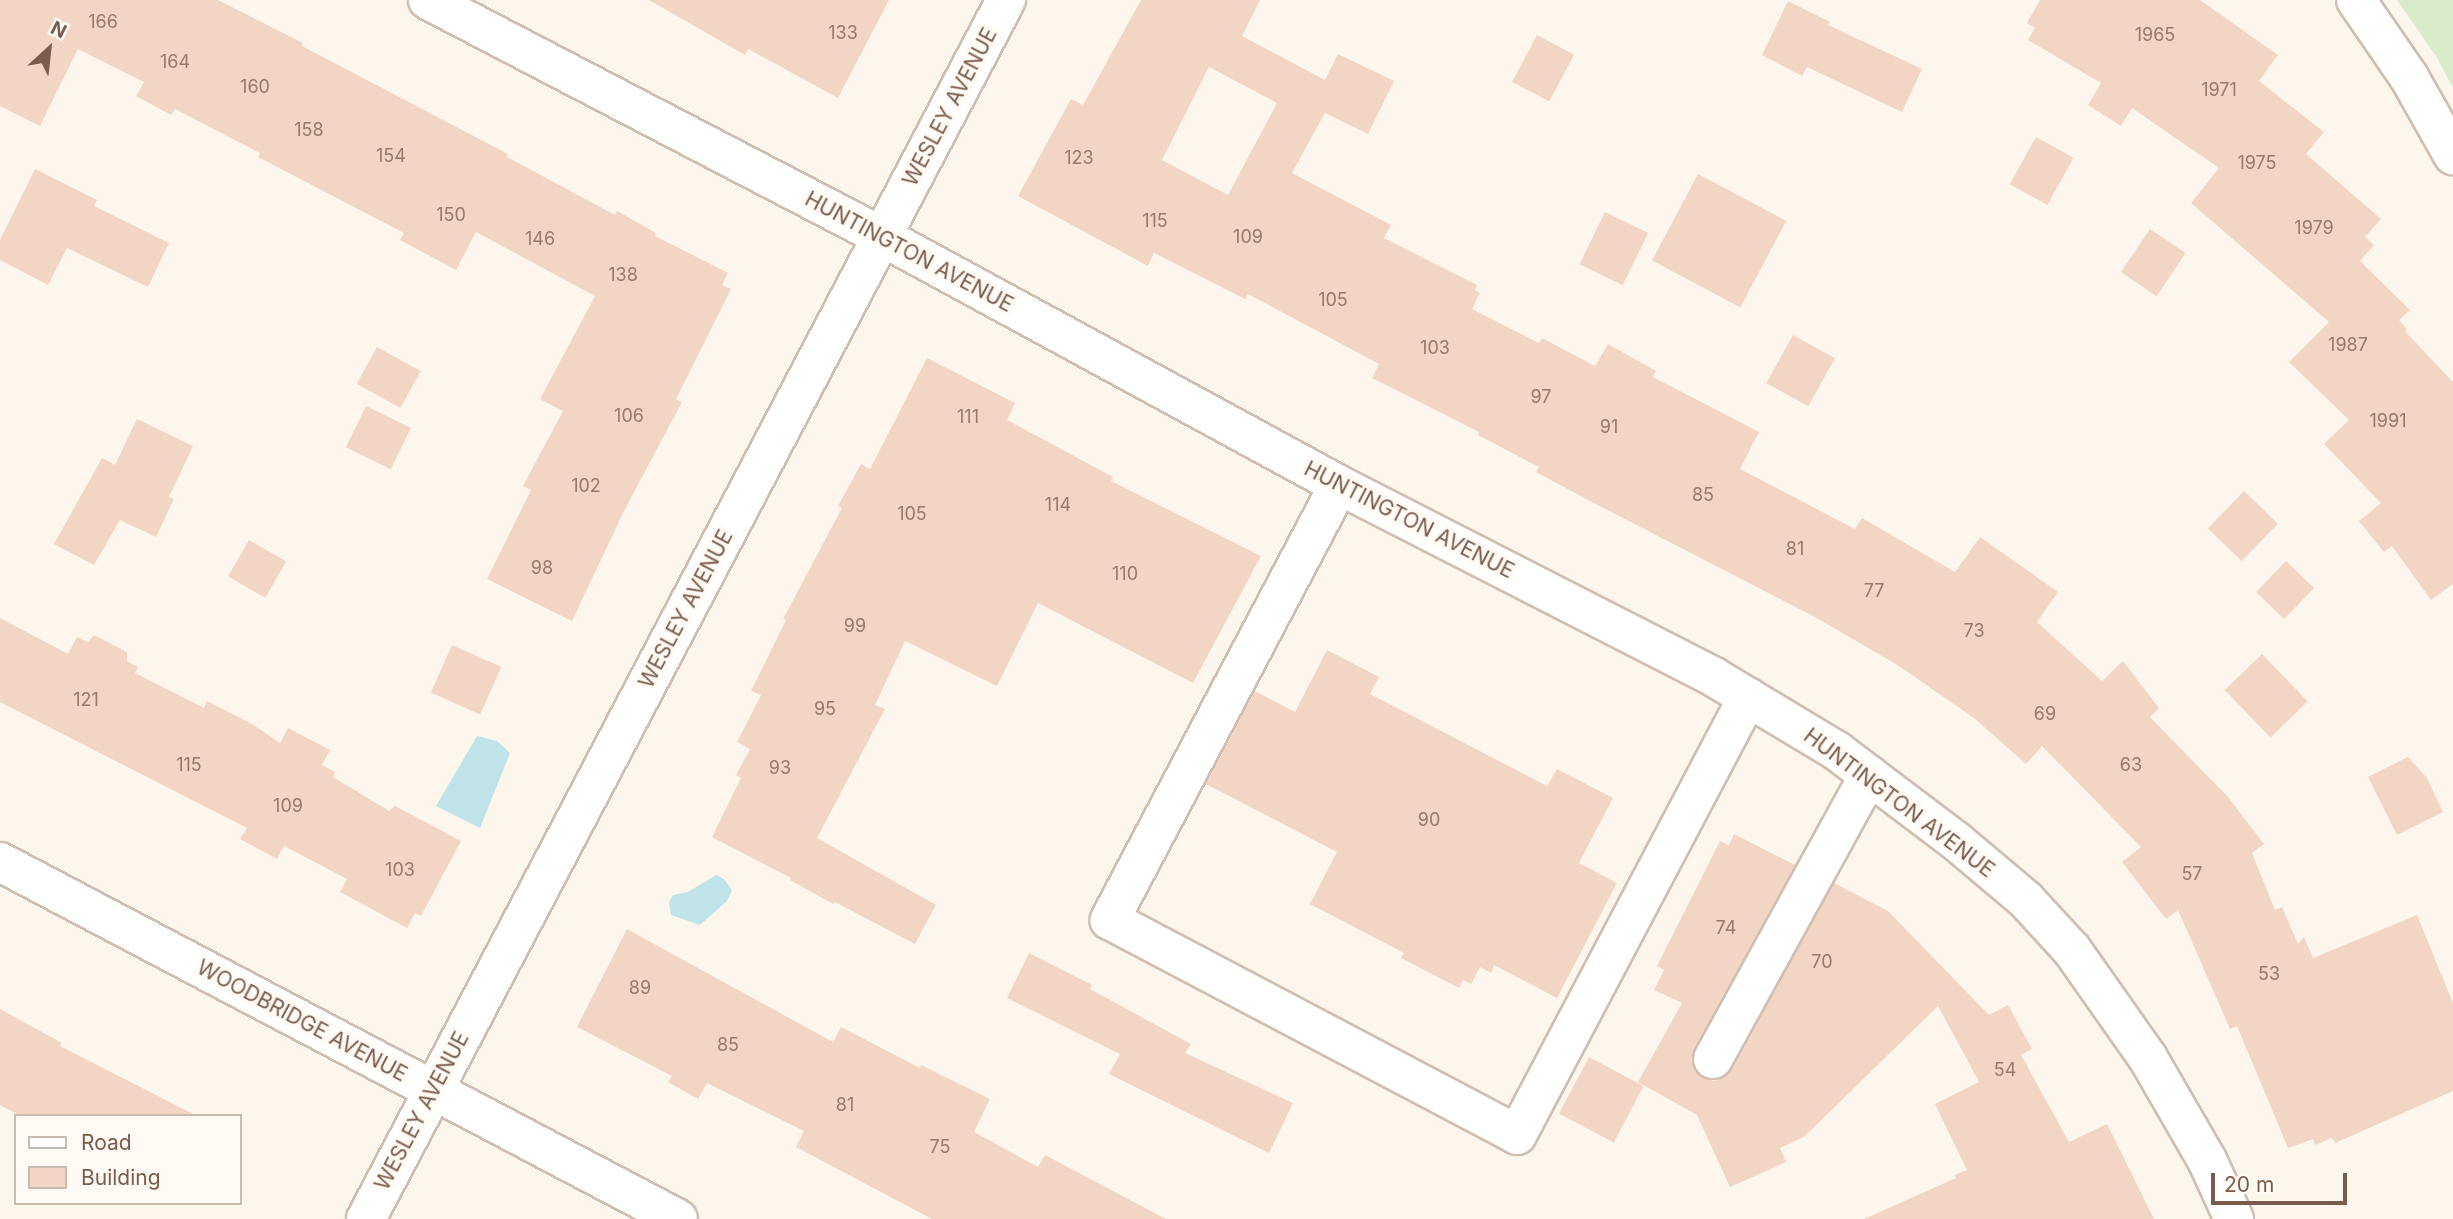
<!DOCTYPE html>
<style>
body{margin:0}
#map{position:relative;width:2453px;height:1219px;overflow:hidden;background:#fdf6ec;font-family:Inter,sans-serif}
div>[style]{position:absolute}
.green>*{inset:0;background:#d8ecc9}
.water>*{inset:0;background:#bfe3e8}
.building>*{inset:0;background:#f3d5c3;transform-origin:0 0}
.roads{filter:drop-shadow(2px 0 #d1beb0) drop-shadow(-2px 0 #d1beb0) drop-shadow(0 2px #d1beb0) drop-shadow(0 -2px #d1beb0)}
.minor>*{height:38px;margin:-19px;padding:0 19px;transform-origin:19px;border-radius:19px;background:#fff}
span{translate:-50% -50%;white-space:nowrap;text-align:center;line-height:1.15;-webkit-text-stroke:7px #fffaf3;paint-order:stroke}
.number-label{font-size:18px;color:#987a6a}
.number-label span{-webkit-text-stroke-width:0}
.street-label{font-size:21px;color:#7a5c4d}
.legend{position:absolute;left:14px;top:1114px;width:228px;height:91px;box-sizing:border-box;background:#fffaf3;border:2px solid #cabbb1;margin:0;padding:9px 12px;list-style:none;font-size:21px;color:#7a5c4d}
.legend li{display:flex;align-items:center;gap:14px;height:35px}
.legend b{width:35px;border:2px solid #cabbb1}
.north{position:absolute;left:14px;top:14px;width:70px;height:70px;-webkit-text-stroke:5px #fffaf3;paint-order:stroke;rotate:27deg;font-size:19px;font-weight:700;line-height:28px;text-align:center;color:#7a5c4d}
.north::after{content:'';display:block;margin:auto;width:24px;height:32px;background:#7a5c4d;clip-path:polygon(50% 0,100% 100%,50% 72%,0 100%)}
.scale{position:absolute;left:2211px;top:1173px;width:136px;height:32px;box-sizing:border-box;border:4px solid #7a5c4d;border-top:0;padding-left:9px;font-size:21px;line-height:24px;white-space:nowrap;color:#7a5c4d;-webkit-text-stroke:5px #fffaf3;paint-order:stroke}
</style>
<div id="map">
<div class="green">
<div style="clip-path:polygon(2397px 0,2453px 0,2453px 88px,2436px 56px)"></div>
</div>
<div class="water">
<div style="clip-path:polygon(477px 736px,497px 741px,510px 753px,480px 828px,436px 806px)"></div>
<div style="clip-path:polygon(716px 875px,724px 879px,732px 890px,727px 901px,700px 925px,671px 915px,669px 902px,673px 895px,688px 892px)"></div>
</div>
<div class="building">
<div style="clip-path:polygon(0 0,218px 0,303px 43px,302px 46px,508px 154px,507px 157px,615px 215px,617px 211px,656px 233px,655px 236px,728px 273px,722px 285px,731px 289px,676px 399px,682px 402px,624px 511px,572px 621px,487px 579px,531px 490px,523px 486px,563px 411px,540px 399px,595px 296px,476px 232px,456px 270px,400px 240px,404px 233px,258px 157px,260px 153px,175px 109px,171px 115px,136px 96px,144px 82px,78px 49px,40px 126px,0 106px)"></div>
<div style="clip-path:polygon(649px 0,889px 0,838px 98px,748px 49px,745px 55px)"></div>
<div style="clip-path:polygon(evenodd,1141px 0,1260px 0,1242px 36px,1325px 80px,1338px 54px,1394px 81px,1368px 134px,1325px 113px,1292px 173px,1391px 225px,1384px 238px,1477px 285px,1475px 290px,1480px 293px,1472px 309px,1539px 343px,1542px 338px,1595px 366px,1608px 344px,1656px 371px,1653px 377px,1759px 432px,1740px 469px,1855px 529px,1862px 518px,1955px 572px,1980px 537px,2058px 592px,2037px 622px,2102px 681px,2123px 661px,2159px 708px,2150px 717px,2228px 797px,2264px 844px,2252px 853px,2275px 910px,2282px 907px,2298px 944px,2304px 937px,2313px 958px,2417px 915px,2453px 1003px,2453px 1091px,2335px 1143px,2332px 1138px,2315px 1145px,2313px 1139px,2288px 1148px,2237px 1026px,2230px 1029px,2178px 910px,2166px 919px,2122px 862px,2141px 847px,2042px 746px,2026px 764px,1974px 718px,1896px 664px,1813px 616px,1590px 501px,1536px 472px,1539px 467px,1478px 435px,1479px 432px,1372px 378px,1379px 364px,1248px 294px,1245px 299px,1154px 253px,1148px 266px,1018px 196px,1071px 99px,1083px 105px,1141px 0,1209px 67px,1277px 103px,1228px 195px,1162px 160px,1209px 67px)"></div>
<div style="clip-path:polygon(2040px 0,2200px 0,2278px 55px,2259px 81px,2324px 132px,2306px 154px,2381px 219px,2365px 237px,2374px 245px,2360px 261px,2410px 310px,2399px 320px,2407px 329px,2405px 331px,2453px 382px,2453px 584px,2431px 600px,2392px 546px,2384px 552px,2359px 521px,2381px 503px,2324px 444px,2349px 420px,2289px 362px,2329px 322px,2191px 203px,2219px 168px,2132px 108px,2121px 126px,2088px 105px,2101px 83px,2028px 40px,2035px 28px,2027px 23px)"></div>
<div style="clip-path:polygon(1788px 1px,1830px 22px,1828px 25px,1922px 69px,1902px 112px,1807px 67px,1802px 76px,1762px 55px)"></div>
<div style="left:1537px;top:35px;width:42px;height:53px;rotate:28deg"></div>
<div style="left:2036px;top:137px;width:43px;height:54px;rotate:29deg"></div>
<div style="clip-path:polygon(35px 169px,97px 200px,94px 206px,169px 243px,148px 287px,67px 248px,48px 285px,0 260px,0 240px)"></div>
<div style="left:1698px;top:174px;width:100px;height:98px;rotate:28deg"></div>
<div style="left:1605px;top:212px;width:48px;height:58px;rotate:26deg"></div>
<div style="left:2150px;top:229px;width:43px;height:52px;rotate:34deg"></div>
<div style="left:1793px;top:335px;width:48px;height:55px;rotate:29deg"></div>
<div style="left:377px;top:347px;width:50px;height:42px;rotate:29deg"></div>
<div style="clip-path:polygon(927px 358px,1015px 403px,1007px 420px,1113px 477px,1111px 481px,1261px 556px,1193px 683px,1038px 603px,997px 686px,905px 641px,875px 705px,885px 709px,817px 838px,936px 905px,915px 944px,835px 902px,833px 904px,790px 880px,791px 878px,712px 837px,741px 778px,736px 775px,750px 749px,737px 742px,761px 695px,751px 691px,786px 620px,783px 619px,842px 508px,838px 506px,861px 464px,870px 469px)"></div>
<div style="left:366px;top:406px;width:50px;height:46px;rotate:26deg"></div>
<div style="clip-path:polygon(137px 419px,193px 446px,169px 497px,174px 499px,156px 537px,120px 520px,94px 565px,54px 544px,102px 458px,115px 465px)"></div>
<div style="left:2244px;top:491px;width:47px;height:52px;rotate:44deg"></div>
<div style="left:249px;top:540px;width:43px;height:42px;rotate:30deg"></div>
<div style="left:2286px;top:561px;width:39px;height:43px;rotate:44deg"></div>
<div style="clip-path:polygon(0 618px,68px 654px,77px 637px,88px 642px,94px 635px,127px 652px,127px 661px,138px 667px,135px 673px,204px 708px,207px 701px,252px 724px,280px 743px,288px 728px,330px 750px,322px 765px,335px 772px,333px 777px,389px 811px,395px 806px,461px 841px,421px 916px,415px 913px,407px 928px,340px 892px,347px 879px,284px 846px,277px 859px,240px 839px,247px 828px,0 702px)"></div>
<div style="left:452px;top:645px;width:54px;height:52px;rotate:24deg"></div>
<div style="clip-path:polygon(1327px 650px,1379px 677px,1370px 694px,1547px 786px,1557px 769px,1613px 798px,1579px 863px,1617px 883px,1557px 998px,1494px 965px,1491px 973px,1480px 967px,1471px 984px,1463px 980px,1459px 988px,1401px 958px,1404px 953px,1310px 904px,1337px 852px,1206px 784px,1255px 691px,1295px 712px)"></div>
<div style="left:2262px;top:654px;width:66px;height:52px;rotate:46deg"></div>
<div style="clip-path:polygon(2408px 757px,2427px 778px,2443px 812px,2397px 835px,2368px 777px)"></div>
<div style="clip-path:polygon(1734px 834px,1795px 865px,1694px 1048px,1691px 1060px,1695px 1071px,1702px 1078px,1714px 1081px,1725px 1077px,1732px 1070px,1834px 883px,1888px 911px,1989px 1015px,2008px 1005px,2032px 1049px,2021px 1055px,2069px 1142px,2107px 1124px,2154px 1219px,1864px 1219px,1956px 1178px,1955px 1175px,1967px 1170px,1935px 1104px,1979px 1082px,1938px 1006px,1804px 1137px,1780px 1148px,1786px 1162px,1730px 1187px,1697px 1115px,1638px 1082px,1682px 1003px,1654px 990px,1664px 970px,1657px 966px,1720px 841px,1729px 845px)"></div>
<div style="clip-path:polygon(627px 929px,833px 1042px,841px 1027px,920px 1068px,921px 1065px,990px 1099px,974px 1132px,1038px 1167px,1045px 1155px,1166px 1219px,932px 1219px,796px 1147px,804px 1131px,707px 1083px,698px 1099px,668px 1082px,672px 1076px,577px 1027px)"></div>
<div style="clip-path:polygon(1029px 953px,1092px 985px,1090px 989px,1191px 1044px,1185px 1053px,1293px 1103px,1269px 1153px,1109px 1074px,1120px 1054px,1007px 998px)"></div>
<div style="clip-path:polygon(0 1009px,62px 1043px,60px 1046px,197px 1116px,21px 1116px,0 1105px)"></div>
<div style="left:1589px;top:1057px;width:62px;height:64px;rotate:28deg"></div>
</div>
<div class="roads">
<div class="minor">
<div style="left:428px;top:0;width:511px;rotate:27.52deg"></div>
<div style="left:881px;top:236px;width:521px;rotate:28.53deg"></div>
<div style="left:1339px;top:485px;width:421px;rotate:27.1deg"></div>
<div style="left:1714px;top:677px;width:144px;rotate:31deg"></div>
<div style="left:1837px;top:751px;width:149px;rotate:37.1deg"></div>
<div style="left:1956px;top:841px;width:92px;rotate:40.1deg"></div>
<div style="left:2026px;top:900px;width:68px;rotate:47.4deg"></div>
<div style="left:2072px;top:950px;width:132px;rotate:54.9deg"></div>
<div style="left:2148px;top:1058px;width:118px;rotate:60deg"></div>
<div style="left:2207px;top:1160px;width:65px;rotate:65.4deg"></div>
<div style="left:2356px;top:0;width:93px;rotate:55.5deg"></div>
<div style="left:2409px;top:77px;width:90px;rotate:60.6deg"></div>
<div style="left:1339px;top:485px;width:492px;rotate:117.8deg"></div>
<div style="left:1110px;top:920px;width:460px;rotate:27.8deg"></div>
<div style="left:1517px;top:1135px;width:495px;rotate:-62.2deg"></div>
<div style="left:0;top:862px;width:766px;rotate:27.77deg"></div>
<div style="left:1713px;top:1059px;width:324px;rotate:-61.2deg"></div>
<div style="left:366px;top:1219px;width:1377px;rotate:-62.3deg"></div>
</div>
</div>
<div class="number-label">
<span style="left:103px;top:22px">166</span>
<span style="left:843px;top:33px">133</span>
<span style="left:2155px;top:35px">1965</span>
<span style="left:175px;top:62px">164</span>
<span style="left:255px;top:87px">160</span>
<span style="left:2219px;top:90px">1971</span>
<span style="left:309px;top:130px">158</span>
<span style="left:391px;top:156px">154</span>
<span style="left:1079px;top:158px">123</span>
<span style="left:2257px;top:163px">1975</span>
<span style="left:451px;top:215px">150</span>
<span style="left:1155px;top:221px">115</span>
<span style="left:2314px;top:228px">1979</span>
<span style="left:1248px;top:237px">109</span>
<span style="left:540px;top:239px">146</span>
<span style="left:623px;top:275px">138</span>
<span style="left:1333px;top:300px">105</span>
<span style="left:2348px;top:345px">1987</span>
<span style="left:1435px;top:348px">103</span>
<span style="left:1541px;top:397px">97</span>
<span style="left:629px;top:416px">106</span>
<span style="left:968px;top:417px">111</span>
<span style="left:2388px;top:421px">1991</span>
<span style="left:1609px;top:427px">91</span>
<span style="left:586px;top:486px">102</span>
<span style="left:1703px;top:495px">85</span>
<span style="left:1058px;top:505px">114</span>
<span style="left:912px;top:514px">105</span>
<span style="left:1795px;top:549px">81</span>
<span style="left:542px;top:568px">98</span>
<span style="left:1125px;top:574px">110</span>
<span style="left:1874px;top:591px">77</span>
<span style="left:855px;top:626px">99</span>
<span style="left:1974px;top:631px">73</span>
<span style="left:86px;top:700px">121</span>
<span style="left:825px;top:709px">95</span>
<span style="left:2045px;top:714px">69</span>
<span style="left:189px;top:765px">115</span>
<span style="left:2131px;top:765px">63</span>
<span style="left:780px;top:768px">93</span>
<span style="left:288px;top:806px">109</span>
<span style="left:1429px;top:820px">90</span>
<span style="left:400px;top:870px">103</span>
<span style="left:2192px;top:874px">57</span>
<span style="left:1726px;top:928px">74</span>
<span style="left:1822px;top:962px">70</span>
<span style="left:2269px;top:974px">53</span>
<span style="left:640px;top:988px">89</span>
<span style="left:728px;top:1045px">85</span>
<span style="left:2005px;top:1070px">54</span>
<span style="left:845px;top:1105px">81</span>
<span style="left:940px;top:1147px">75</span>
</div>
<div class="street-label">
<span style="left:950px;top:107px;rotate:-62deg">WESLEY AVENUE</span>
<span style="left:909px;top:252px;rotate:28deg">HUNTINGTON AVENUE</span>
<span style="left:1409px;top:520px;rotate:27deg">HUNTINGTON AVENUE</span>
<span style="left:686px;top:609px;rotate:-62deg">WESLEY AVENUE</span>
<span style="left:1899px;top:803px;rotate:37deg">HUNTINGTON AVENUE</span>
<span style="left:302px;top:1021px;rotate:28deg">WOODBRIDGE AVENUE</span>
<span style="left:422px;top:1111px;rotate:-62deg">WESLEY AVENUE</span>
</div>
<ul class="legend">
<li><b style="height:9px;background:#fff"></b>Road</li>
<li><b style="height:19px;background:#f3d5c3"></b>Building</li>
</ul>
<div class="north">N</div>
<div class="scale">20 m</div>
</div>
